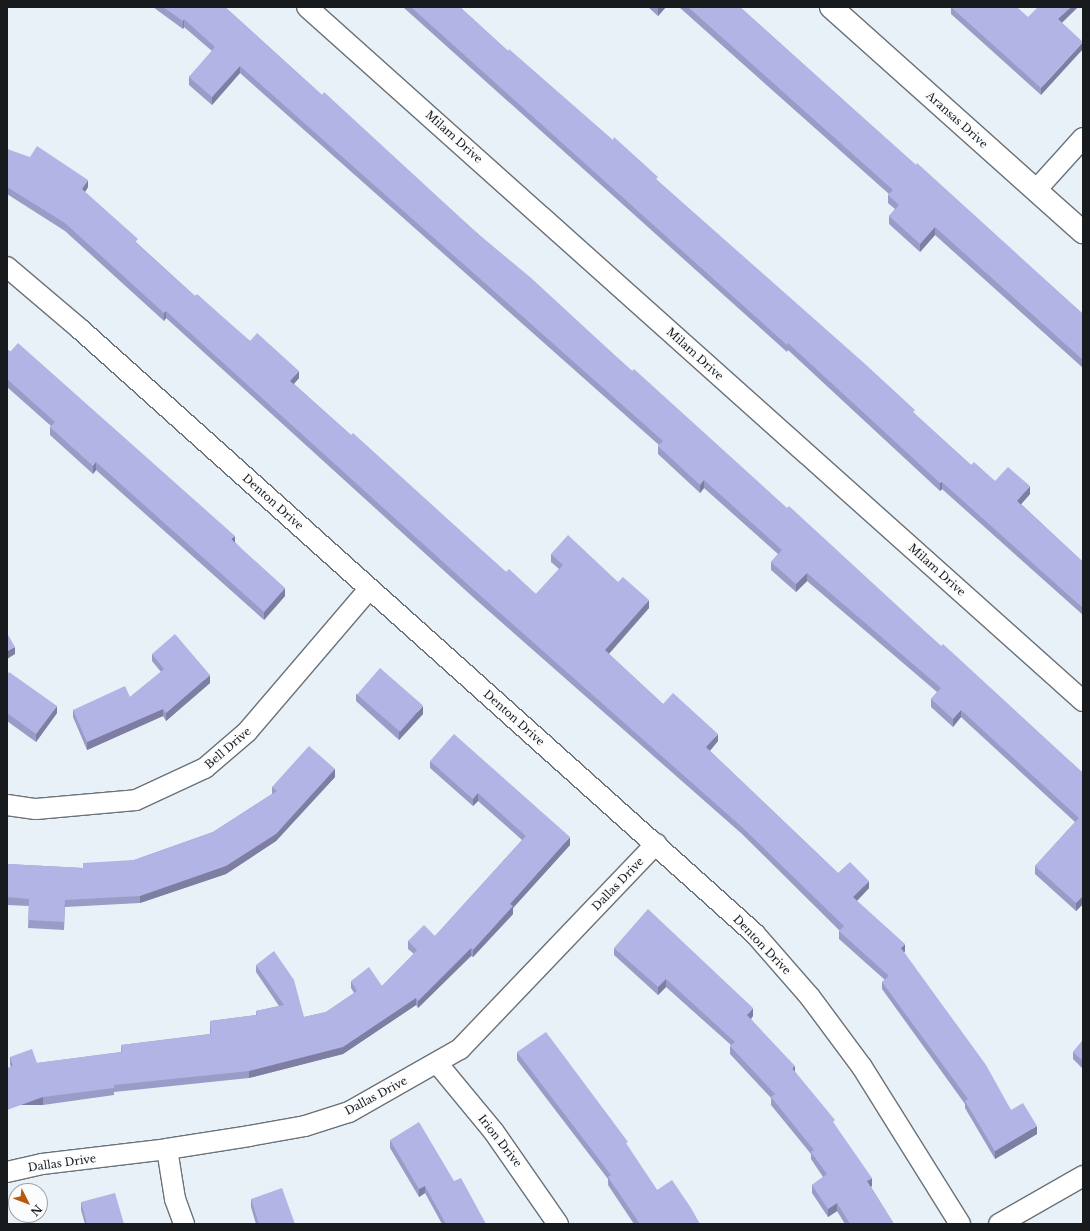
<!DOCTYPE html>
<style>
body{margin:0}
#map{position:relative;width:1090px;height:1231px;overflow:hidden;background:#e8f0f8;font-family:"Libre Baskerville",serif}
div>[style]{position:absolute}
.roads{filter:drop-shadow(1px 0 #6b7279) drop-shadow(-1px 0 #6b7279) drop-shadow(0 1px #6b7279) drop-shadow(0 -1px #6b7279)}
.minor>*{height:20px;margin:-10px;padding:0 10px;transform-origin:10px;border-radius:10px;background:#fff}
.tertiary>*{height:22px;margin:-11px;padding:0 11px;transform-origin:11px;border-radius:11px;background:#fff}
.wall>*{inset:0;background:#9a9bc6}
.shaded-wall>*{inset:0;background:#7d7ea1;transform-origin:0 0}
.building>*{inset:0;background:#b3b4e6;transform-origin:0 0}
span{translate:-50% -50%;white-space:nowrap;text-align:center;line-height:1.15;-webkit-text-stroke:3.5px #fbfcfe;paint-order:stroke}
.street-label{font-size:11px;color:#181b1e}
.frame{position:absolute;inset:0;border:8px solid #181b1e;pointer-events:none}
.north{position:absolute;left:8px;top:1183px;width:40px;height:40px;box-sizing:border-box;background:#fbfcfe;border:1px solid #a0a2a4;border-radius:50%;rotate:132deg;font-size:11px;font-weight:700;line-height:16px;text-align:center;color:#181b1e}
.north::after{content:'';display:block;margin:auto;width:14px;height:18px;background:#b75a09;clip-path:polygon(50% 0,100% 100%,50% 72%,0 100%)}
</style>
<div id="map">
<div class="roads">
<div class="minor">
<div style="left:307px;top:7px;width:1041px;rotate:41.81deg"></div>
<div style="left:1036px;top:190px;width:70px;rotate:-47.9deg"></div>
<div style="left:7px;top:267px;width:96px;rotate:40.3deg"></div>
<div style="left:80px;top:329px;width:906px;rotate:41.87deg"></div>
<div style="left:755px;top:934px;width:84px;rotate:48.9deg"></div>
<div style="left:810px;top:997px;width:87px;rotate:53.4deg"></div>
<div style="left:862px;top:1067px;width:185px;rotate:58deg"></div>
<div style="left:7px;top:805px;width:29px;rotate:8deg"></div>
<div style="left:36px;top:809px;width:100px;rotate:-5.1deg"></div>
<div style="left:136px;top:800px;width:76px;rotate:-24.9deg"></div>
<div style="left:205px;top:768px;width:55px;rotate:-40.6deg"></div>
<div style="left:247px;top:732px;width:188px;rotate:-49.5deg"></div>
<div style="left:437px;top:1063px;width:89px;rotate:50.4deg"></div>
<div style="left:494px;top:1132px;width:112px;rotate:55.2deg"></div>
<div style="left:167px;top:1149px;width:51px;rotate:80.9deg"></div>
<div style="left:175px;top:1199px;width:27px;rotate:70deg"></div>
<div style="left:7px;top:1172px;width:36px;rotate:-13deg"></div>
<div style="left:42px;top:1164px;width:126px;rotate:-6.8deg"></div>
<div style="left:167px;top:1149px;width:83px;rotate:-9deg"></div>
<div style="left:249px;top:1136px;width:57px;rotate:-10.1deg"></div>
<div style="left:305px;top:1126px;width:46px;rotate:-17.7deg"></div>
<div style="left:349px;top:1112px;width:128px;rotate:-29.6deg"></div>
<div style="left:460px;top:1049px;width:284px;rotate:-46.3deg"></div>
<div style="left:999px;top:1224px;width:97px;rotate:-29.7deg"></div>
</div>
<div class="tertiary">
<div style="left:831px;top:7px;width:338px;rotate:41.8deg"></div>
</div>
</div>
<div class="wall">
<div style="clip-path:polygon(153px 7px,225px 7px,322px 95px,941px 646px,1083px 773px,1083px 904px,1076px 911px,1035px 874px,1035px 866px,1075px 822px,961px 717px,953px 727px,931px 707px,931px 699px,937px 692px,807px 581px,796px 592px,771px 570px,771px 562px,778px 554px,704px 488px,700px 493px,658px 454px,658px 446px,659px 445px,240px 73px,212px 105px,189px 85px,189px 77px,212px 51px,184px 27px,183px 29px)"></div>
<div style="clip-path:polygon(403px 7px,460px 7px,508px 51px,658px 181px,971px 465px,995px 481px,1030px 494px,1021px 504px,1083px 562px,1083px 615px,942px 489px,940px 491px,788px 350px,787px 352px)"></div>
<div style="clip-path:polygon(648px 7px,666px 7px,658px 16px)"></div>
<div style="clip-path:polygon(679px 7px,740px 7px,853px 109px,1083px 314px,1083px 368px,935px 235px,920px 252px,889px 224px,889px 216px,895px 209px,888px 203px,888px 195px,889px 194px)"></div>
<div style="clip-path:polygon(951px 7px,1028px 17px,1078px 7px,1062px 23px,1041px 95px,951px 14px)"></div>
<div style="clip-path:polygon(7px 149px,88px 187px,85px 192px,138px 244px,195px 296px,250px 341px,299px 378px,294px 384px,351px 435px,506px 572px,536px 594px,559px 569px,551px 562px,551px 554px,618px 582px,649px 608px,609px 654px,663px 704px,718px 741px,710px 751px,838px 873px,869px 888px,857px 901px,905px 951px,904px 953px,1011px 1110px,1037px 1134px,995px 1159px,965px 1108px,965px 1104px,882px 989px,882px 982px,885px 980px,839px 939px,839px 931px,840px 931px,742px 834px,474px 598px,166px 318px,164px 321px,65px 231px,7px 194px)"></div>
<div style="clip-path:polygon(7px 349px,235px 542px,285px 596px,264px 620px,96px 470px,93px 474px,50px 435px,50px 427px,51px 426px,7px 387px)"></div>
<div style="clip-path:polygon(152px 654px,210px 683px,166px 721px,163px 716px,87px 750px,73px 717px,73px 710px,130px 697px,161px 672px,152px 661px)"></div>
<div style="clip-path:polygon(7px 675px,57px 713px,36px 742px,7px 721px)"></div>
<div style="clip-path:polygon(356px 694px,423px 714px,399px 740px,356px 701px)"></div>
<div style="clip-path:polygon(430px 761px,570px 845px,513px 908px,513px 914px,473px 957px,471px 956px,418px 1008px,416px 1005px,343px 1054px,249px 1078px,114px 1092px,114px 1095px,43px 1105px,11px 1067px,10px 1065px,10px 1057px,37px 1063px,121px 1052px,121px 1045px,210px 1034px,210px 1021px,256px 1015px,256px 1011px,279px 1006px,256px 972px,256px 965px,304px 1017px,326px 1012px,354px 993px,351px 988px,351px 981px,382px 986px,414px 954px,408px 949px,408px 941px,435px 936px,522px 840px,478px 801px,473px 806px,430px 768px)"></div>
<div style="clip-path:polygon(335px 777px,276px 841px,226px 874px,140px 903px,65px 907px,64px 930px,28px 928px,29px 906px,7px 905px,7px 864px,83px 868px,134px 860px,213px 832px,272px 794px,272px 787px)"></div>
<div style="clip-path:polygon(614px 948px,753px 1016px,751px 1019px,795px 1072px,835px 1125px,872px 1186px,871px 1187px,894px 1224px,845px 1224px,837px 1211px,828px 1217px,812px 1193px,812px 1185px,823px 1177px,811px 1159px,811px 1154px,771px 1105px,771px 1098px,730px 1054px,730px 1046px,731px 1045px,666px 987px,658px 995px,614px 955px)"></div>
<div style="clip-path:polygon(1083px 1040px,1083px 1069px,1073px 1059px,1073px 1052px)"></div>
<div style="clip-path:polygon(517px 1052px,628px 1147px,657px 1190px,700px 1224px,634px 1224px,608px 1185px,608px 1179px,517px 1060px)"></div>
<div style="clip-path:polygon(390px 1140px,454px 1181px,486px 1224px,442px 1224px,425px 1193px,419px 1197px,390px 1148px)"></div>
<div style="clip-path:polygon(251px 1199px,295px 1224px,256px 1224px,251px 1207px)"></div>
<div style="clip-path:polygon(81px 1202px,124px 1224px,85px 1224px,81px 1210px)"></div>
</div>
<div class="shaded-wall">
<div style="clip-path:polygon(659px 7px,666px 7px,658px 16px,658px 8px)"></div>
<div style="clip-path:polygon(1071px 7px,1078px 7px,1058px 26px,1058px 19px)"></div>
<div style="clip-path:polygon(184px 19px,184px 27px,183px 29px,183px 21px)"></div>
<div style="clip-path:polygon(1083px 42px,1083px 49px,1041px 95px,1041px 88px)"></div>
<div style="clip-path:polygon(240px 66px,240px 73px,212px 105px,212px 97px)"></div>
<div style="clip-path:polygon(88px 180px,88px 187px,82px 197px,82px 189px)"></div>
<div style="clip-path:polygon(935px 227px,935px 235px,920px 252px,920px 244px)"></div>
<div style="clip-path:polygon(166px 311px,166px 318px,164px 321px,164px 313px)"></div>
<div style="clip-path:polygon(299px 371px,299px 378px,290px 388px,290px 381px)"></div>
<div style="clip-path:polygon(96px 462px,96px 470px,93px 474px,93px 466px)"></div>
<div style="clip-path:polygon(704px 480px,704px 488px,700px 493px,700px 485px)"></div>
<div style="clip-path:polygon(942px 482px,942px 489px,940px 491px,940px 483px)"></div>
<div style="clip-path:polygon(1030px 486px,1030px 494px,1017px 509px,1017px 501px)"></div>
<div style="clip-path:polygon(235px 536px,235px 543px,231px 539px)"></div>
<div style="clip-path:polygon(807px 573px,807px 581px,796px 592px,796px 584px)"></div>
<div style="clip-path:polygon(285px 588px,285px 596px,264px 620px,264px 612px)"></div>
<div style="clip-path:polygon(649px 600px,649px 608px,605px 658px,605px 650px)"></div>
<div style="clip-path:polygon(15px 647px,15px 654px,7px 659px,7px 651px)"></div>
<div style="clip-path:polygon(210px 675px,210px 683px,166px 721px,166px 713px)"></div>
<div style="clip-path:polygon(57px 706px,57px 713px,36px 742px,36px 734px)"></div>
<div style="clip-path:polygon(423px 706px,423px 714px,399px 740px,399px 732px)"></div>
<div style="clip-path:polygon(163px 709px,163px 716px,87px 750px,87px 742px)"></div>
<div style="clip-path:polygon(961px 710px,961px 717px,953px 727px,953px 719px)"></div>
<div style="clip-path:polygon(718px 734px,718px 741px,706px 755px,706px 747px)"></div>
<div style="clip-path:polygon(335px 769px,335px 777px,276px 841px,226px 874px,140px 903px,140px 896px)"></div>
<div style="clip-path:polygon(478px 793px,478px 801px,473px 806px,473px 799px)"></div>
<div style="clip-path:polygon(570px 837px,570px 845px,513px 908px,513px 914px,473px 957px,473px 950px,510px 904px)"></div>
<div style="clip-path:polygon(869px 881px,869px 888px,853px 905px,853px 897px)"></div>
<div style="clip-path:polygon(1083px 896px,1083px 904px,1076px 911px,1076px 903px)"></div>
<div style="clip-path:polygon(905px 944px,905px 951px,901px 956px,901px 948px)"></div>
<div style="clip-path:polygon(471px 948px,471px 956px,418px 1008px,418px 1001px)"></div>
<div style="clip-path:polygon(666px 979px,666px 987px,658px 995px,658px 987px)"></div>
<div style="clip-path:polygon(416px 998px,416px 1005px,343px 1054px,249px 1078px,249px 1071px)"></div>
<div style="clip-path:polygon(753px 1008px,753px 1016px,747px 1023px,747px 1015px)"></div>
<div style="clip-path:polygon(795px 1066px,795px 1073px,792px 1068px)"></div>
<div style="left:43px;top:1097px;width:8px;height:38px;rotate:90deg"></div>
<div style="clip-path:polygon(1037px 1126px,1037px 1134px,995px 1159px,995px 1151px)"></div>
<div style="clip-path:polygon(872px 1178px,872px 1186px,867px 1189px,867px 1181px)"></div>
<div style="clip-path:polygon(425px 1186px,425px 1193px,419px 1197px,419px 1189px)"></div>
<div style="clip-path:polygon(837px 1203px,837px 1211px,828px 1217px,828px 1209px)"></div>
</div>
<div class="building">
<div style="clip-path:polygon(163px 7px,225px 7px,322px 95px,324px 92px,477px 233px,530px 277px,632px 371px,634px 369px,787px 508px,789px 506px,941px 646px,943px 644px,1083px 773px,1083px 896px,1076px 903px,1035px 866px,1079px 818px,961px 710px,953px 719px,931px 699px,941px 688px,807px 573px,796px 584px,771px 562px,782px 550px,704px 480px,700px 485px,658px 446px,663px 441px,240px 66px,212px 97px,189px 77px,215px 47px,184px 19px,183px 21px)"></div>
<div style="clip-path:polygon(411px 7px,460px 7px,508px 51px,509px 49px,613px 140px,614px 137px,658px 177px,656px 179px,864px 363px,915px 410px,913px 412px,971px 465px,974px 462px,995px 481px,1008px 467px,1030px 486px,1017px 501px,1083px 562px,1083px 608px,942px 482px,940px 483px,788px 343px,787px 345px)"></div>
<div style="clip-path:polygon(688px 7px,740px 7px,916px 165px,917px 163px,1083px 314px,1083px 360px,935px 227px,920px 244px,889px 216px,899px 205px,888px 195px,893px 190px)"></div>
<div style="clip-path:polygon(951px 7px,1017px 7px,1028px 17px,1038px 7px,1071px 7px,1058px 19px,1083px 42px,1041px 88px)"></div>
<div style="clip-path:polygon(37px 146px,88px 180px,82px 189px,138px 239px,135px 242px,195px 296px,197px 294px,250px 341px,257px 333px,299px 371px,290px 381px,351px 435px,353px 433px,506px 572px,509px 569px,536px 594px,563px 565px,551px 554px,568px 535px,618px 582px,623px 577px,649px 600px,605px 650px,663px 704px,673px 693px,718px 734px,706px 747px,838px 873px,850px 862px,869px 881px,853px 897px,905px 944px,901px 948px,986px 1065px,1011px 1110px,1023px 1103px,1037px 1126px,995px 1151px,965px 1101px,968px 1099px,882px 982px,889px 976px,839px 931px,844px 926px,742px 827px,474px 590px,166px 311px,164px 313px,65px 223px,7px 187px,7px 149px,30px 157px)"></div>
<div style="clip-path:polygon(18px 343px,235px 536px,231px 539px,285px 588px,264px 612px,96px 462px,93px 466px,50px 427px,55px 422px,7px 379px,7px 349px,10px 352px)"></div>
<div style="clip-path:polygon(7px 633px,15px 647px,7px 651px)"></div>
<div style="clip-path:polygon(175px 634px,210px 675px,166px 713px,163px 709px,87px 742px,73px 710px,125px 686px,130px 697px,164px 669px,152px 654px)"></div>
<div style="left:380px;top:668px;width:57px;height:35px;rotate:41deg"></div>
<div style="clip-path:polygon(9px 672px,57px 706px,36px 734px,7px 713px,7px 675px)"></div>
<div style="clip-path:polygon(454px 734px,570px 837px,510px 904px,513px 906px,473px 950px,471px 948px,418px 1001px,416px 998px,343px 1047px,249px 1071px,114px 1085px,114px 1088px,43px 1097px,7px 1110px,7px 1068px,13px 1066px,10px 1057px,32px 1049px,37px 1063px,122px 1052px,121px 1045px,211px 1034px,210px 1021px,257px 1015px,256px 1011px,284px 1005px,256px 965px,274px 951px,294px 980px,304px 1017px,326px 1012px,357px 991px,351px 981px,369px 967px,382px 986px,417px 950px,408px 941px,424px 925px,435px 936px,526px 836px,478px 793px,473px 799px,430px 761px)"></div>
<div style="clip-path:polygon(309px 746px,335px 769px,276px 834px,226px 866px,140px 896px,65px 900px,64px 922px,28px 920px,29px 899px,7px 897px,7px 864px,83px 868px,83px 863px,134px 860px,213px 832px,277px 791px,272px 787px)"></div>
<div style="clip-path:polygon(648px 909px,753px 1008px,747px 1015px,795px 1066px,792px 1068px,835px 1120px,833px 1122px,872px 1178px,867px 1181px,894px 1224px,850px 1224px,837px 1203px,828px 1209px,812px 1185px,827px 1174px,811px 1152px,814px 1150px,771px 1097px,775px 1094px,730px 1046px,735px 1042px,666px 979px,658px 987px,614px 948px)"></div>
<div style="clip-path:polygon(546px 1032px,628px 1142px,626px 1143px,657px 1190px,672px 1180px,691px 1208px,700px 1224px,640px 1224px,608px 1177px,611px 1175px,517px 1052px)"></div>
<div style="clip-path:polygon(1083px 1040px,1083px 1061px,1073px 1052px)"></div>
<div style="clip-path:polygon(419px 1122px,454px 1181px,461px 1178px,486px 1224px,446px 1224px,425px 1186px,419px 1189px,390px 1140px)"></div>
<div style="clip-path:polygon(282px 1188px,295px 1224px,259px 1224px,251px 1199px)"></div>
<div style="clip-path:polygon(115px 1193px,124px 1224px,87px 1224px,81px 1202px)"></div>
</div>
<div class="street-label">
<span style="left:957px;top:120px;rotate:42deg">Aransas Drive</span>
<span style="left:454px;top:137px;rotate:42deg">Milam Drive</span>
<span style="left:695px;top:354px;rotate:42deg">Milam Drive</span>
<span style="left:273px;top:502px;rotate:42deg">Denton Drive</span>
<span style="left:937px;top:570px;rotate:42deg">Milam Drive</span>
<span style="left:514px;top:718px;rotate:42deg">Denton Drive</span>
<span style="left:228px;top:748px;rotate:-41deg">Bell Drive</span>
<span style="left:618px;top:884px;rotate:-46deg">Dallas Drive</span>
<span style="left:762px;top:945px;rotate:46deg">Denton Drive</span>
<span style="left:376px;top:1096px;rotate:-28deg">Dallas Drive</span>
<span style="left:500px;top:1141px;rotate:52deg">Irion Drive</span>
<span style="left:62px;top:1163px;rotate:-8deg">Dallas Drive</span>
</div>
<div class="frame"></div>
<div class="north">N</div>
</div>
